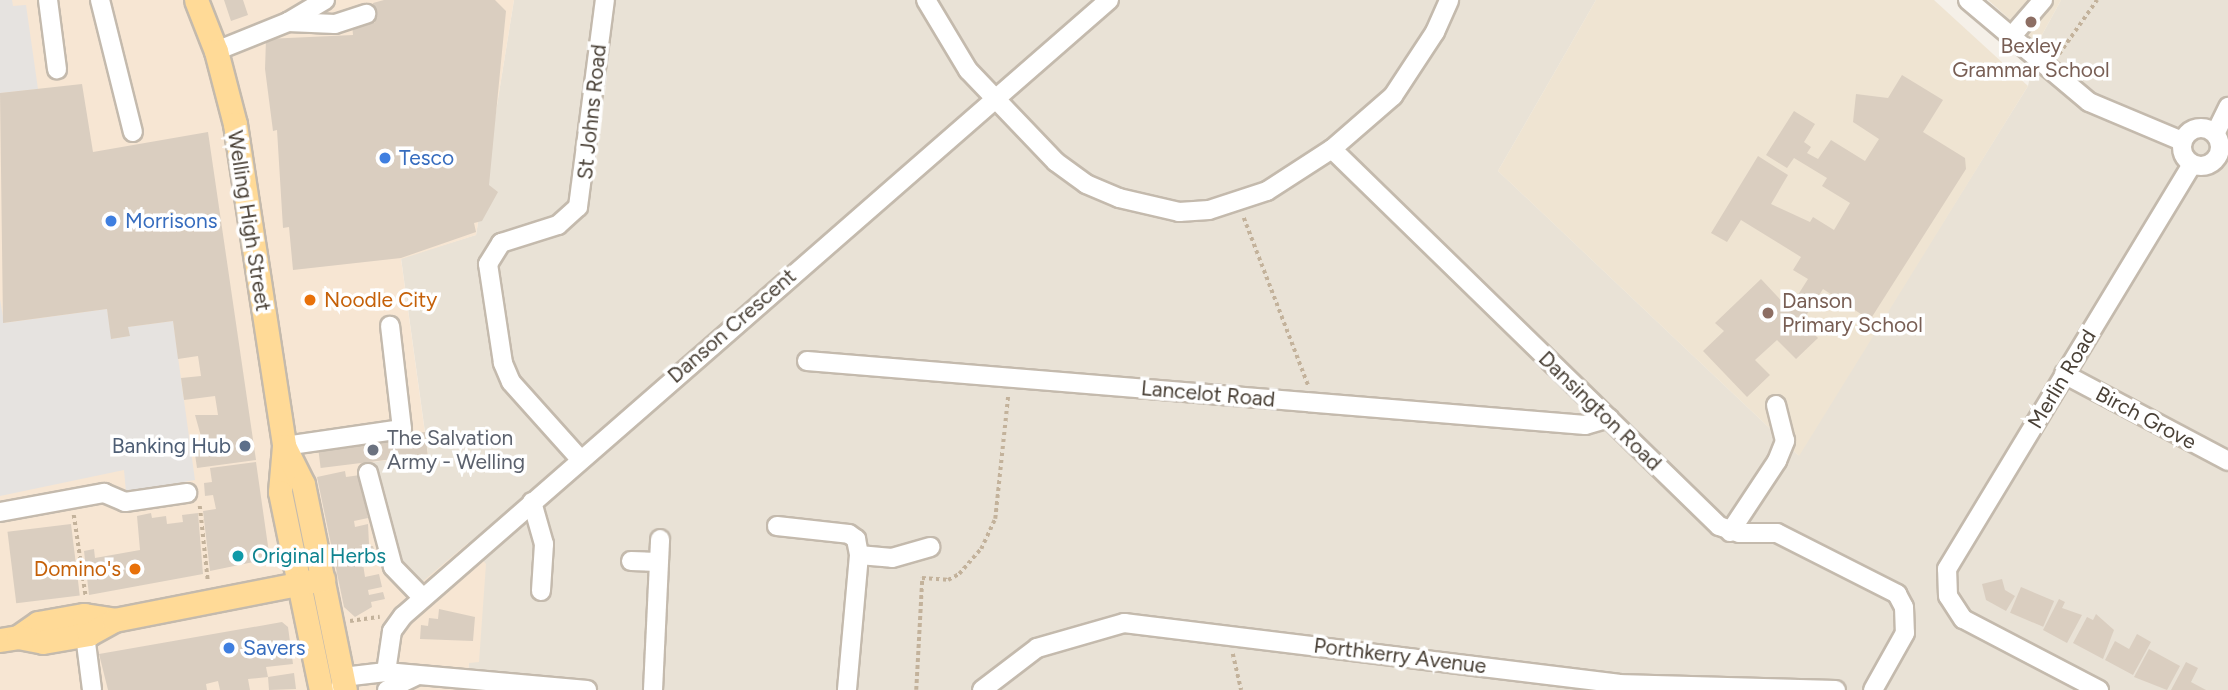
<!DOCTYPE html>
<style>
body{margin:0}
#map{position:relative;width:2228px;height:690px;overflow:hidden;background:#f5f0e8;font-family:Figtree,sans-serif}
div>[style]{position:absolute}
.residential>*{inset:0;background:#e9e2d6}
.commercial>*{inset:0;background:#f7e6d3}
.education>*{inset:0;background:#efe4d2}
.parking>*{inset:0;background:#e6e3e0}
.building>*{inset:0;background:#dacec0;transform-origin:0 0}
.path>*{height:3.5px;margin-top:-1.75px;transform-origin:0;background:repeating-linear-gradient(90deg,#c3b29b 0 3.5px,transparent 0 7px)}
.roads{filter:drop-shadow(2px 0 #c4baad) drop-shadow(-2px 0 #c4baad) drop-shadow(0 2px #c4baad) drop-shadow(0 -2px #c4baad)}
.minor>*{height:18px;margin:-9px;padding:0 9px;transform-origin:9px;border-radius:9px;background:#fff}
.minor>.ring{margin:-9px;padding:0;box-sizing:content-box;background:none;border:18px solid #fff;border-radius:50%}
.major>*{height:23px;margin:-11.5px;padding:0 11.5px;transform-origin:11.5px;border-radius:11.5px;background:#ffda97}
.dots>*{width:19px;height:19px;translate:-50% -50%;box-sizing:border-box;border:4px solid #fff;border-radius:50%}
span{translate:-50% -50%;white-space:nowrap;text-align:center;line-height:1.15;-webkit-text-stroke:7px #fff;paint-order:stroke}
.education-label{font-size:21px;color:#785e54}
.left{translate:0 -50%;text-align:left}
.street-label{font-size:21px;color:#494036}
.shop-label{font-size:21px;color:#366cbe}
.food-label{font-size:21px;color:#c56008}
.right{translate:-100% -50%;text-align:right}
.worship-label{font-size:21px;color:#5b616d}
.service-label{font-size:21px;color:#4e5e75}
.culture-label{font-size:21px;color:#0d838f}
</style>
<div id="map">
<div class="residential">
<div style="clip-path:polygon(514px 0,1596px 0,1498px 171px,1798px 455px,2028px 86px,2037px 44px,2061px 0,2228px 0,2228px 690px,467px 690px,469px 662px,478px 662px,421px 583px,401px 566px,373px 462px,428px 454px,401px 258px,476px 235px)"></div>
</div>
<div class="commercial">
<div style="clip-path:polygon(0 0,514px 0,476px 235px,401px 259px,428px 455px,373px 462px,401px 566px,421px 583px,468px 543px,486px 564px,479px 662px,469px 663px,467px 690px,0 690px)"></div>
</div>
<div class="education">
<div style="clip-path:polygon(1596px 0,1934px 0,2028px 86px,1799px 456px,1498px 171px)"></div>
<div style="clip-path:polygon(1988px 0,2061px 0,2037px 44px)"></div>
</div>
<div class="parking">
<div style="clip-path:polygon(0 0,12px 0,13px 6px,26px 5px,38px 89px,0 93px)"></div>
<div style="clip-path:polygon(0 299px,4px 323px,107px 309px,112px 339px,129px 336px,128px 327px,173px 321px,195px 480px,126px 492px,124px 470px,0 496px)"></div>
</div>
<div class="building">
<div style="clip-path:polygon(224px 0,243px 0,248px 15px,231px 21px)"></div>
<div style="clip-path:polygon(384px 0,495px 0,506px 11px,489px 185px,498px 192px,482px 221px,474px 223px,476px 232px,401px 258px,293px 270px,289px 227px,283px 228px,277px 130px,273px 131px,265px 69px,266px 39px,353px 35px,352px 24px,375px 23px,373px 3px)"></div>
<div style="clip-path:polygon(1902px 75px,1943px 100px,1923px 132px,1965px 158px,1966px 169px,1870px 320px,1823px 289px,1802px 322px,1818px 338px,1796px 359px,1777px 340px,1755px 360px,1770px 375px,1747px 397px,1703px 351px,1724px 331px,1715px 323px,1761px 279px,1789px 309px,1808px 279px,1793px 270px,1801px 257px,1741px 220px,1727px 242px,1711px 233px,1758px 156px,1788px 175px,1771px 204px,1810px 222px,1813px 217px,1834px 230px,1850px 203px,1822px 186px,1827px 178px,1794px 158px,1787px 168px,1766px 155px,1794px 111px,1815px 124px,1804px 142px,1811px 147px,1807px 153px,1818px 159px,1831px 140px,1865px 161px,1879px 139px,1853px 122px,1856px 94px,1888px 98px)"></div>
<div style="clip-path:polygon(82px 84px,93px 152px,208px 132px,256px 460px,197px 468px,193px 441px,202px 440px,195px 415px,218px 415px,215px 396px,184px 400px,181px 378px,201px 376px,198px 356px,178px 359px,173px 321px,128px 327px,130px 336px,111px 339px,107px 309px,3px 323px,0 93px)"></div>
<div style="left:425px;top:432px;width:23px;height:108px;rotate:83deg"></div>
<div style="clip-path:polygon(256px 462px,269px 553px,263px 560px,210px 571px,203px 511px,216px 509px,213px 495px,205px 496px,204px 483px,212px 482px,210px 468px)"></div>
<div style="clip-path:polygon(345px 471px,346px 477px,360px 475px,368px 518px,354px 521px,355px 527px,368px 524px,369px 544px,359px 546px,373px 546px,377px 561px,363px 564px,365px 577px,379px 574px,382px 587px,368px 590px,369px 595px,383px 592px,385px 599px,371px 602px,372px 607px,355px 617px,344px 607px,317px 477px)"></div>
<div style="clip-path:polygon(151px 513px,152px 518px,166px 516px,167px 524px,183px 522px,182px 515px,198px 513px,203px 574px,89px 595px,84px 551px,94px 549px,95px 558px,140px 550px,137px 516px)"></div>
<div style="left:71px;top:524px;width:72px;height:64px;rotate:83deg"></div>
<div style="clip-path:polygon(2002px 579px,2005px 590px,2015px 596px,2006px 611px,1986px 600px,1982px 584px)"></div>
<div style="left:2021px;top:587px;width:36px;height:28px;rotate:23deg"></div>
<div style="clip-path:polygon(2059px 599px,2065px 602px,2062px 608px,2082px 615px,2067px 643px,2043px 630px)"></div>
<div style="clip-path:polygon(439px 609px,475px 617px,473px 641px,420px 639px,421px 625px,428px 626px,429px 618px,438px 619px)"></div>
<div style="clip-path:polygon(2096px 614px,2114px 630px,2103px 659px,2073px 643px,2087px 617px,2093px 620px)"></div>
<div style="clip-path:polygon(282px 622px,288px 627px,293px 664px,266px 667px,268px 677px,248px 679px,250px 690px,220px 690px,218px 681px,206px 684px,207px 690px,108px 690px,99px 654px)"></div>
<div style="clip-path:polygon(2137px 634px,2151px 642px,2133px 675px,2105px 660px,2115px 641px,2129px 649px)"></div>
<div style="clip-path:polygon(2149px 649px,2180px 666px,2167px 690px,2134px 677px)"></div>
<div style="clip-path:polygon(2186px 662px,2198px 668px,2191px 682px,2206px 690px,2171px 690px)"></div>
<div style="clip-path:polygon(294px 673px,296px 689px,269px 690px,268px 677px)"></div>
</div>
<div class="path">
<div style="left:2059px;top:54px;width:66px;rotate:-54.9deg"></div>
<div style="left:1244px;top:218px;width:181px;rotate:69deg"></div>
<div style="left:200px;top:506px;width:75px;rotate:83.9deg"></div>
<div style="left:74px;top:515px;width:83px;rotate:81.7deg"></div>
<div style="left:350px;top:621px;width:30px;rotate:-8deg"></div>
<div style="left:1233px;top:654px;width:37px;rotate:77deg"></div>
<div style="left:916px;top:690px;width:112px;rotate:-86.9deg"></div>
<div style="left:922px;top:578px;width:26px;rotate:4deg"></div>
<div style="left:948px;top:580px;width:13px;rotate:-29deg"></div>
<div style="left:959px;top:574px;width:33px;rotate:-49deg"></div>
<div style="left:981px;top:549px;width:33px;rotate:-65deg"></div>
<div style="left:995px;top:519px;width:124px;rotate:-84deg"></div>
</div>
<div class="roads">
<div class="minor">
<div style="left:48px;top:0;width:70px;rotate:82.6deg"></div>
<div style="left:100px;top:0;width:136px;rotate:76deg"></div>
<div style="left:926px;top:0;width:82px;rotate:59deg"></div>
<div style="left:968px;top:70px;width:127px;rotate:46.3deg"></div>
<div style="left:1056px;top:162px;width:37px;rotate:36deg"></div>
<div style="left:1086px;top:184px;width:36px;rotate:23deg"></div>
<div style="left:1119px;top:198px;width:62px;rotate:13.1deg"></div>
<div style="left:1179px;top:212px;width:30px;rotate:-4deg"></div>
<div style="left:1209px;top:210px;width:61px;rotate:-18.1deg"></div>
<div style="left:1267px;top:191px;width:77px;rotate:-32.9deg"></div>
<div style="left:1332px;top:149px;width:81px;rotate:-41deg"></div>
<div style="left:1393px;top:96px;width:77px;rotate:-56.7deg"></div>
<div style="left:1435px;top:32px;width:35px;rotate:-66deg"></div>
<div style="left:1968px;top:0;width:158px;rotate:40.1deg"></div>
<div style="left:2089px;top:102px;width:101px;rotate:22.8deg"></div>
<div style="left:288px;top:22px;width:47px;rotate:2.4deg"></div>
<div style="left:335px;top:24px;width:33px;rotate:-18deg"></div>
<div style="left:2011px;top:37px;width:49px;rotate:-49.1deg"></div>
<div style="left:216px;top:51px;width:78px;rotate:-21.9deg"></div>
<div style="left:288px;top:22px;width:43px;rotate:-30.7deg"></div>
<div class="ring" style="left:2182px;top:128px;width:20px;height:20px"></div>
<div style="left:2216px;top:132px;width:28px;rotate:-64deg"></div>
<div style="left:1332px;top:149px;width:540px;rotate:44.25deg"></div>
<div style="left:1719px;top:526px;width:21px;rotate:19deg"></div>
<div style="left:1739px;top:533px;width:38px"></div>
<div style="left:1777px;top:533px;width:135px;rotate:26.9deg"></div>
<div style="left:1897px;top:594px;width:15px;rotate:62deg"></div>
<div style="left:1904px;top:607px;width:26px;rotate:88deg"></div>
<div style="left:1905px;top:633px;width:65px;rotate:119.3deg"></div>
<div style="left:807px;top:361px;width:781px;rotate:4.7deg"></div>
<div style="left:1585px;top:425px;width:25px;rotate:-16deg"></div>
<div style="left:2064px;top:374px;width:186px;rotate:27.9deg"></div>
<div style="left:284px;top:446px;width:119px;rotate:-8.2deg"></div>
<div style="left:402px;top:429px;width:104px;rotate:-96.6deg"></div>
<div style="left:580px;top:459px;width:103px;rotate:-131.9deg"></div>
<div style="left:511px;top:382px;width:21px;rotate:-113deg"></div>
<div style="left:503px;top:363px;width:100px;rotate:-98.6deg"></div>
<div style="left:488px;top:264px;width:25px;rotate:-58deg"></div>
<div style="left:501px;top:243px;width:60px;rotate:-17.5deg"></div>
<div style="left:558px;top:225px;width:27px;rotate:-42deg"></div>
<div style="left:578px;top:207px;width:209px;rotate:-82.6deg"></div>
<div style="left:368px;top:473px;width:97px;rotate:75.1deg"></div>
<div style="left:393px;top:567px;width:43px;rotate:45.9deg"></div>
<div style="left:532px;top:502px;width:44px;rotate:74.1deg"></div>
<div style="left:544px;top:544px;width:47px;rotate:93.7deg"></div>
<div style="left:0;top:512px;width:106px;rotate:-10.4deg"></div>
<div style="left:104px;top:493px;width:23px;rotate:23deg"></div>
<div style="left:125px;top:502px;width:63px;rotate:-8.3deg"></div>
<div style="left:777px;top:526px;width:72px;rotate:6.3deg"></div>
<div style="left:849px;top:534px;width:9px;rotate:36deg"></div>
<div style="left:856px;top:539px;width:16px;rotate:79deg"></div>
<div style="left:859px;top:555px;width:136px;rotate:95.1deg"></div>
<div style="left:1730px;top:532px;width:85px;rotate:-56.5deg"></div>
<div style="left:1777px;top:461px;width:22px;rotate:-68deg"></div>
<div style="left:1785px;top:441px;width:37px;rotate:-104deg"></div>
<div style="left:859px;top:555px;width:33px;rotate:5deg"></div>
<div style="left:892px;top:558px;width:40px;rotate:-16deg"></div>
<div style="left:631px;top:561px;width:27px;rotate:2deg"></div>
<div style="left:85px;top:635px;width:55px;rotate:82.7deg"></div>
<div style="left:386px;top:672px;width:41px;rotate:-81.7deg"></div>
<div style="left:392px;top:631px;width:19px;rotate:-54deg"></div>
<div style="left:403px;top:616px;width:937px;rotate:-41.11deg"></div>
<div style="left:340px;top:690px;width:13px;rotate:-77deg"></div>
<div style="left:343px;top:677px;width:43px;rotate:-6.6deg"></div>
<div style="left:386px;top:672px;width:202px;rotate:5.1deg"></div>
<div style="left:387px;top:690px;width:34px;rotate:-26deg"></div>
<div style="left:653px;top:690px;width:151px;rotate:-87.3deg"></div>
<div style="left:982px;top:690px;width:69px;rotate:-37.4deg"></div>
<div style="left:1037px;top:648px;width:91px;rotate:-16deg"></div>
<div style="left:1124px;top:623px;width:498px;rotate:7deg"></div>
<div style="left:1618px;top:684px;width:218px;rotate:1.6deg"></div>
<div style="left:2099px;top:690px;width:153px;rotate:-152.4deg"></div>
<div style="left:1963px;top:619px;width:27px;rotate:-123deg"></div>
<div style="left:1948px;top:596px;width:27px;rotate:-92deg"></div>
<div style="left:1947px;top:569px;width:472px;rotate:-58.8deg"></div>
</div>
<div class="major">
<div style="left:196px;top:0;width:55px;rotate:68.6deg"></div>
<div style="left:216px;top:51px;width:75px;rotate:75.4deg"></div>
<div style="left:235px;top:124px;width:326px;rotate:81.3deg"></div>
<div style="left:284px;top:446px;width:46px;rotate:95deg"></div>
<div style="left:280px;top:492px;width:202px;rotate:78.3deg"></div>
<div style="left:284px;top:446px;width:42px;rotate:63.4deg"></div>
<div style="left:303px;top:484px;width:210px;rotate:78.5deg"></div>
<div style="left:18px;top:637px;width:24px;rotate:-35deg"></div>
<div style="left:38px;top:623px;width:47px;rotate:-9.9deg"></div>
<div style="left:84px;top:615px;width:30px;rotate:9deg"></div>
<div style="left:0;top:640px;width:18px;rotate:-9deg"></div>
<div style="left:18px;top:637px;width:25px;rotate:11deg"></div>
<div style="left:43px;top:642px;width:47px;rotate:-9.9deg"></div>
<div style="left:89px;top:634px;width:29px;rotate:-29deg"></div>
<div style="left:114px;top:620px;width:213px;rotate:-11.1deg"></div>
</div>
</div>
<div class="dots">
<div style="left:2031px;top:22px;background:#8d6e63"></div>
<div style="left:385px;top:158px;background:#3f7fe0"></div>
<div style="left:111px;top:221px;background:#3f7fe0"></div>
<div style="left:310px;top:300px;background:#e8710a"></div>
<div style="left:1768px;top:313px;background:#8d6e63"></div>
<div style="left:245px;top:446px;background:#5c6f8a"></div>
<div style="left:373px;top:450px;background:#6b7280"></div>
<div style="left:238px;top:556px;background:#0f9aa8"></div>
<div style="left:135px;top:569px;background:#e8710a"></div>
<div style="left:229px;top:648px;background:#3f7fe0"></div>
</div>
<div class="education-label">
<span style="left:2031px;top:58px">Bexley<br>Grammar School</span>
<span class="left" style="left:1782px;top:313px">Danson<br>Primary School</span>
</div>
<div class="street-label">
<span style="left:592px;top:112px;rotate:-84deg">St Johns Road</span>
<span style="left:249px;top:221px;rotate:81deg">Welling High Street</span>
<span style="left:732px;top:326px;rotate:-41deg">Danson Crescent</span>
<span style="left:2062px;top:379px;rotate:-59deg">Merlin Road</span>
<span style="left:1208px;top:394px;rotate:5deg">Lancelot Road</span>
<span style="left:1600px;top:411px;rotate:44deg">Dansington Road</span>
<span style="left:2146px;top:418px;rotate:28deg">Birch Grove</span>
<span style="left:1400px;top:656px;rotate:7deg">Porthkerry Avenue</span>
</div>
<div class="shop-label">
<span class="left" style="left:399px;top:158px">Tesco</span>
<span class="left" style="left:125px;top:221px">Morrisons</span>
<span class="left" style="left:243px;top:648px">Savers</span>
</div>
<div class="food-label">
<span class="left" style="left:324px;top:300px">Noodle City</span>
<span class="right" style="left:121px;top:569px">Domino's</span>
</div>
<div class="worship-label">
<span class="left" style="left:387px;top:450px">The Salvation<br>Army - Welling</span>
</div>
<div class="service-label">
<span class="right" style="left:231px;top:446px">Banking Hub</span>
</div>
<div class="culture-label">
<span class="left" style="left:252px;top:556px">Original Herbs</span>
</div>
</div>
